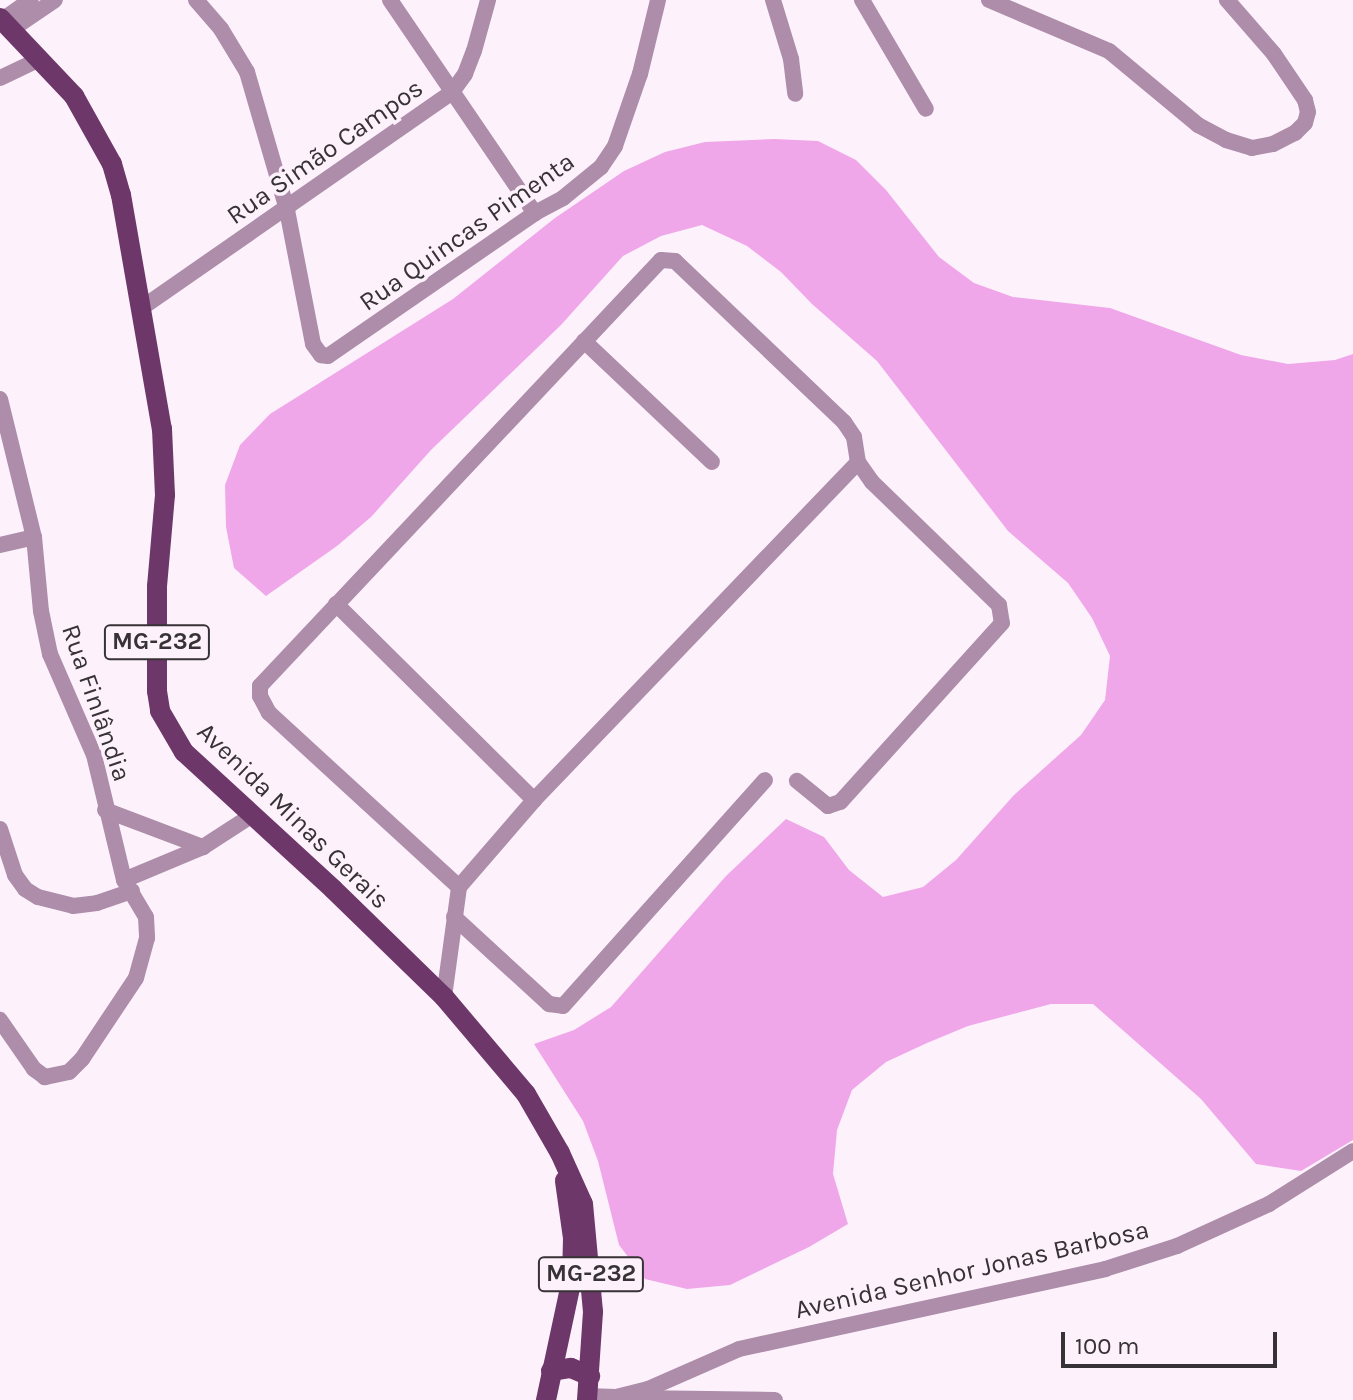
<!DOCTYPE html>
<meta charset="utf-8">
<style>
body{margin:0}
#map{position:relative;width:1353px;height:1400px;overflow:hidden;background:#fdf2fc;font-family:Karla,sans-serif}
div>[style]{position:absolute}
.forest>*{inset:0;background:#f0a7e9}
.minor>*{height:16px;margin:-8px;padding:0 8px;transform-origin:8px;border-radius:8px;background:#ad8daa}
.major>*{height:20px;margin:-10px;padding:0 10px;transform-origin:10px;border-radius:10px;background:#6d3769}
span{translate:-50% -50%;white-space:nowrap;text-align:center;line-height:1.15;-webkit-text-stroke:7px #fdf2fc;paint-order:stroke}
.shield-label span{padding:2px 6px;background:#fdf2fc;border:2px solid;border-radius:6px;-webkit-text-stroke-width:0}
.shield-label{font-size:24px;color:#363235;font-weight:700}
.street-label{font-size:26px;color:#363235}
.scale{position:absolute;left:1061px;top:1332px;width:216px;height:36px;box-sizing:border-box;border:4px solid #363235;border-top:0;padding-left:10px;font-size:24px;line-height:28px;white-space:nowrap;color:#363235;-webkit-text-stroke:6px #fdf2fc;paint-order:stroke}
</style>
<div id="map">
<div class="forest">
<div style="clip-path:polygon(774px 139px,818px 141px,856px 160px,886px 190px,939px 257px,974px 283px,1013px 297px,1110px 308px,1241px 355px,1288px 364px,1335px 360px,1353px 354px,1353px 1140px,1301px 1171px,1256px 1164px,1201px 1099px,1093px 1004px,1051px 1004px,968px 1026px,927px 1043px,886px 1062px,852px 1090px,837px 1130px,833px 1174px,848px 1224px,809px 1247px,730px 1285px,687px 1289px,645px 1279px,619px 1245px,598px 1161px,583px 1121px,534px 1044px,574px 1030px,611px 1007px,726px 876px,786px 819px,824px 837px,849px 870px,883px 897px,923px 887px,956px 860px,1014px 795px,1081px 735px,1105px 700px,1110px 656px,1092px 618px,1068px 583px,1008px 531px,877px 361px,812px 304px,781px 272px,747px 246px,702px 225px,661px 236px,623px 256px,561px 325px,431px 450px,371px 517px,337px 546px,266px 596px,234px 568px,226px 527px,225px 485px,240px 445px,270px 414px,453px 299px,555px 218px,624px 171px,665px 152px,705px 142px)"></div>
</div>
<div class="minor">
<div style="left:196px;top:0;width:38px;rotate:49deg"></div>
<div style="left:221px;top:29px;width:50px;rotate:58.8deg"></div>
<div style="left:247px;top:72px;width:144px;rotate:73.8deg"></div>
<div style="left:287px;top:210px;width:136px;rotate:79deg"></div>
<div style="left:313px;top:344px;width:14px;rotate:54deg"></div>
<div style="left:321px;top:355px;width:7px;rotate:8deg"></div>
<div style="left:328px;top:356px;width:252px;rotate:-34.6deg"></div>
<div style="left:535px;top:213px;width:32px;rotate:-28deg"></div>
<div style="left:563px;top:198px;width:49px;rotate:-39.2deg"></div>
<div style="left:601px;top:167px;width:25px;rotate:-56deg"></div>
<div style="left:615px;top:146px;width:76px;rotate:-70.9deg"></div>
<div style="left:640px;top:74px;width:76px;rotate:-76.3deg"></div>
<div style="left:390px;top:0;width:258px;rotate:55.8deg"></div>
<div style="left:773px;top:0;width:62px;rotate:73deg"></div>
<div style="left:791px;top:59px;width:35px;rotate:83deg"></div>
<div style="left:862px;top:0;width:126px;rotate:59.6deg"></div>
<div style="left:989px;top:0;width:130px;rotate:23deg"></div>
<div style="left:1109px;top:51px;width:116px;rotate:39.7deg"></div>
<div style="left:1198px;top:125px;width:32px;rotate:28deg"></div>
<div style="left:1226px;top:140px;width:27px;rotate:17deg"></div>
<div style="left:1252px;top:148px;width:21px;rotate:-11deg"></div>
<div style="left:1273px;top:144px;width:25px;rotate:-27deg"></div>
<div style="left:1295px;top:133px;width:14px;rotate:-45deg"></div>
<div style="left:1305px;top:123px;width:11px;rotate:-75deg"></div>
<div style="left:1308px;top:112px;width:12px;rotate:-104deg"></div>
<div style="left:1305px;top:100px;width:55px;rotate:-124deg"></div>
<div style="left:1274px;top:54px;width:72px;rotate:-131deg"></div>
<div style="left:2px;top:20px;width:35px;rotate:-35deg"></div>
<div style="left:11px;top:30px;width:53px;rotate:-34.3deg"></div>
<div style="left:0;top:78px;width:44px;rotate:-25.4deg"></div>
<div style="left:143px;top:307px;width:376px;rotate:-34.8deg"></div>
<div style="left:452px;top:92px;width:22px;rotate:-54deg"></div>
<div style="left:465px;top:74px;width:25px;rotate:-69deg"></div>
<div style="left:474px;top:51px;width:53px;rotate:-74.6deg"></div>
<div style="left:584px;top:341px;width:176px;rotate:43.4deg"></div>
<div style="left:0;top:399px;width:142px;rotate:76.2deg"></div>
<div style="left:34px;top:537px;width:74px;rotate:84.6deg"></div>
<div style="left:41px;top:611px;width:44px;rotate:78.2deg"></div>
<div style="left:50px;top:654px;width:110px;rotate:66.5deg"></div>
<div style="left:94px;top:755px;width:129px;rotate:76.5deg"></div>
<div style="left:124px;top:880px;width:43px;rotate:59.3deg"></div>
<div style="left:146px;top:917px;width:21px;rotate:87deg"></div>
<div style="left:147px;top:938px;width:41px;rotate:105.4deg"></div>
<div style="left:136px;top:978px;width:97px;rotate:123.7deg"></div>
<div style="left:82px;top:1059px;width:18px;rotate:135deg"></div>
<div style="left:69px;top:1072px;width:25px;rotate:168deg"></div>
<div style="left:45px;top:1077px;width:14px;rotate:-144deg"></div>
<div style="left:34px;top:1069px;width:60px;rotate:-124.8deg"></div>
<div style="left:0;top:545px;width:35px;rotate:-13deg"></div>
<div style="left:336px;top:604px;width:279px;rotate:44.7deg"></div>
<div style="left:105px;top:810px;width:105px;rotate:20.7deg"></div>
<div style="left:0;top:829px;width:48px;rotate:71.9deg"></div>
<div style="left:15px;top:875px;width:17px;rotate:54deg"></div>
<div style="left:25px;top:889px;width:15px;rotate:32deg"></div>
<div style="left:38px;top:897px;width:36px;rotate:14deg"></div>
<div style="left:73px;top:906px;width:24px;rotate:-7deg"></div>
<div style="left:97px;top:903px;width:37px;rotate:-19deg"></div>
<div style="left:124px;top:880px;width:86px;rotate:-22.7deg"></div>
<div style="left:203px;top:847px;width:57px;rotate:-32.9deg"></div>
<div style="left:459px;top:887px;width:258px;rotate:-137.5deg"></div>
<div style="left:269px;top:713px;width:19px;rotate:-118deg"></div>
<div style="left:260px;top:696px;width:10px;rotate:-90deg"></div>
<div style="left:260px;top:686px;width:585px;rotate:-46.73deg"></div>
<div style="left:661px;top:260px;width:14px;rotate:4deg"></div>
<div style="left:675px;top:261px;width:233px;rotate:43.6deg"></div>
<div style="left:844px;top:422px;width:18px;rotate:56deg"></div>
<div style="left:854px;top:437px;width:25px;rotate:81deg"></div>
<div style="left:858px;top:462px;width:24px;rotate:55deg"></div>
<div style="left:872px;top:482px;width:177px;rotate:44.1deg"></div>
<div style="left:999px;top:605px;width:18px;rotate:81deg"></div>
<div style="left:1002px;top:623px;width:241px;rotate:132.1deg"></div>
<div style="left:840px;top:802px;width:13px;rotate:162deg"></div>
<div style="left:828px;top:806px;width:40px;rotate:-141deg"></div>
<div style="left:454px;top:917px;width:129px;rotate:42.5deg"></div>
<div style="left:549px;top:1004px;width:14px;rotate:8deg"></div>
<div style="left:563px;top:1006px;width:303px;rotate:-48.2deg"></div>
<div style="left:444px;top:997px;width:111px;rotate:-82.2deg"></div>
<div style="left:459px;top:887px;width:115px;rotate:-49.2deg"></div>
<div style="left:534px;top:800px;width:468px;rotate:-46.2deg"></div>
<div style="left:587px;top:1396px;width:29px;rotate:2deg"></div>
<div style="left:616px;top:1397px;width:33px;rotate:-14deg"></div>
<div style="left:648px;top:1389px;width:99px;rotate:-23.7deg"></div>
<div style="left:739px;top:1349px;width:375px;rotate:-12.3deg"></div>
<div style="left:1105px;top:1269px;width:76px;rotate:-17.7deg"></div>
<div style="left:1177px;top:1246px;width:101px;rotate:-24.5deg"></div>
<div style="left:1269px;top:1204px;width:99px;rotate:-32.2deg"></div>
<div style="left:634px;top:1398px;width:141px;rotate:0.8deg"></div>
</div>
<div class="major">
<div style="left:0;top:18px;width:108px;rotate:46.5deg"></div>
<div style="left:74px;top:96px;width:78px;rotate:60.8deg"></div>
<div style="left:112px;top:164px;width:32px;rotate:74deg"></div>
<div style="left:121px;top:195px;width:238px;rotate:80.1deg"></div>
<div style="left:162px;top:429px;width:66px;rotate:87.4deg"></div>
<div style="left:165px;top:495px;width:91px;rotate:95deg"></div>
<div style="left:157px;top:586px;width:105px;rotate:90deg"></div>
<div style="left:157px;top:691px;width:20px;rotate:81deg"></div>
<div style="left:160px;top:711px;width:48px;rotate:59.7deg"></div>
<div style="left:184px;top:752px;width:202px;rotate:42.6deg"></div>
<div style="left:333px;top:889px;width:155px;rotate:44.2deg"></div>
<div style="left:444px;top:997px;width:127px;rotate:49.8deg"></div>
<div style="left:526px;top:1094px;width:68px;rotate:60deg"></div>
<div style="left:560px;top:1153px;width:56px;rotate:65.7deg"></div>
<div style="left:583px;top:1204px;width:108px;rotate:84.7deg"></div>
<div style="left:593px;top:1312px;width:88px;rotate:93.9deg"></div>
<div style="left:551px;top:1371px;width:20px;rotate:-9deg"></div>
<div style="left:571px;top:1368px;width:21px;rotate:23deg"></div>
<div style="left:546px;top:1400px;width:124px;rotate:-77.9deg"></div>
<div style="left:572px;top:1279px;width:41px;rotate:-88.6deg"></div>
<div style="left:573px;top:1238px;width:58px;rotate:-98deg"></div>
</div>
<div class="shield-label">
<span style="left:157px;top:642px">MG-232</span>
<span style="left:591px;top:1274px">MG-232</span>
</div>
<div class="street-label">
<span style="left:325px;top:152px;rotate:-35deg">Rua Simão Campos</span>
<span style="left:467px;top:232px;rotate:-35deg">Rua Quincas Pimenta</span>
<span style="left:96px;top:703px;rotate:71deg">Rua Finlândia</span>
<span style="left:293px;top:816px;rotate:44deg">Avenida Minas Gerais</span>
<span style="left:972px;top:1270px;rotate:-13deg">Avenida Senhor Jonas Barbosa</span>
</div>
<div class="scale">100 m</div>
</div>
